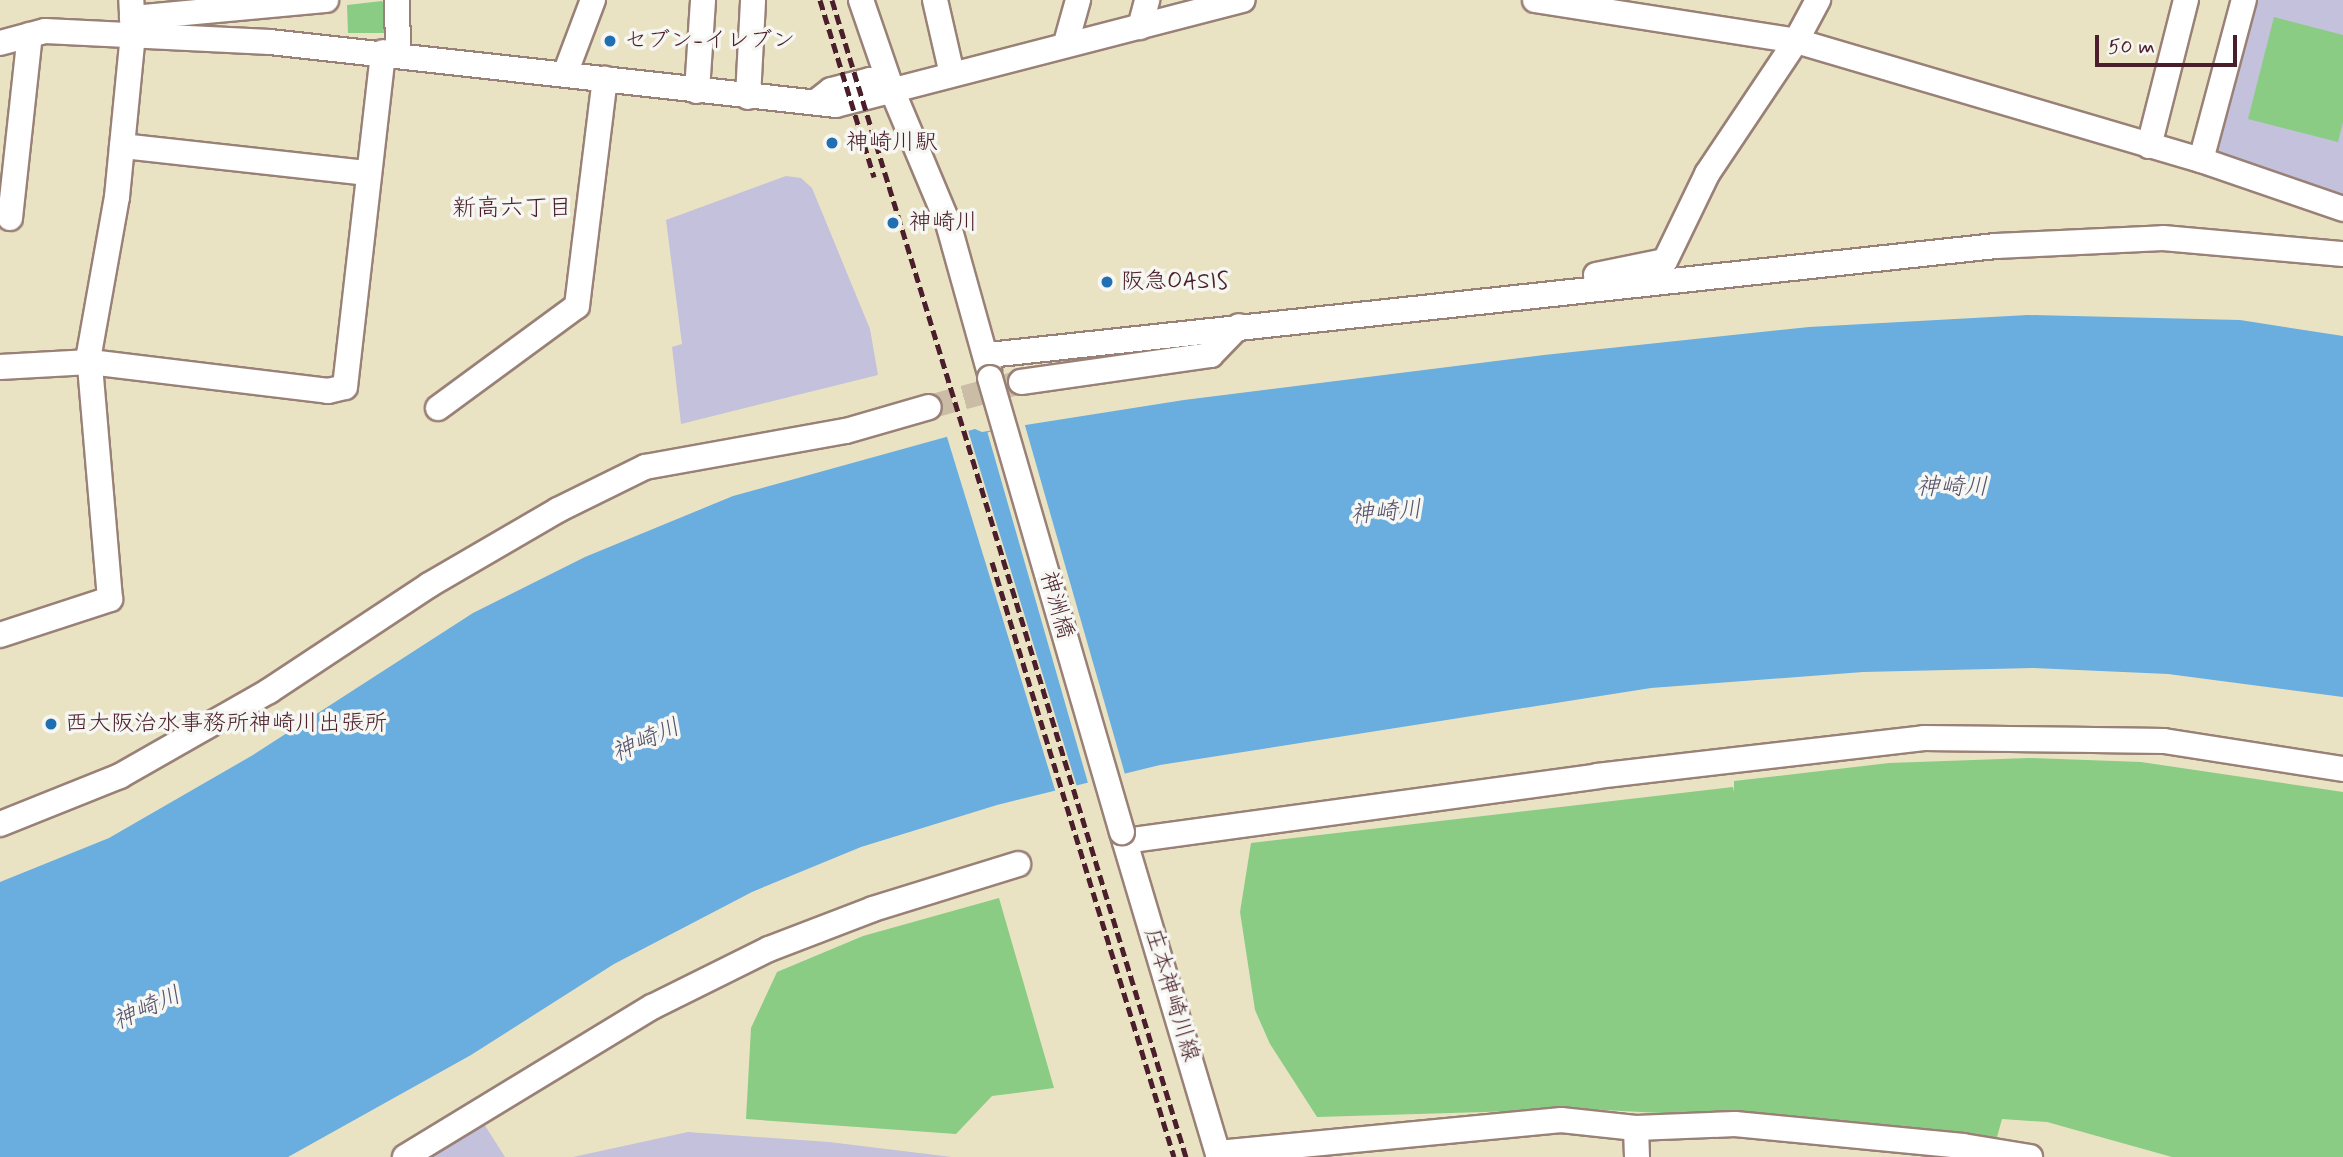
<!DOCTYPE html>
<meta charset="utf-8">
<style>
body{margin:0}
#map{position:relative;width:2343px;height:1157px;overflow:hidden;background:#eae3c3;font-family:Mynerve,"Klee One",sans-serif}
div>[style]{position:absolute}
.industrial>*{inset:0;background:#c3c1db}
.green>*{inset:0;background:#8acc84}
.water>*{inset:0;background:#6aaddf}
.pier>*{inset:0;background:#eae3c3;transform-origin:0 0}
.minor-tunnel>*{height:24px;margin-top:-12px;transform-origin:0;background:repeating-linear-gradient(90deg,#cabca5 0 24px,transparent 0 36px)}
.roads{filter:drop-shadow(2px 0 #9a8177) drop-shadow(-2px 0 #9a8177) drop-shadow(0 2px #9a8177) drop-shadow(0 -2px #9a8177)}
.minor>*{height:24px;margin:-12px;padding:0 12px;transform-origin:12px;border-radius:12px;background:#fff}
.rail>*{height:5px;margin-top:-2.5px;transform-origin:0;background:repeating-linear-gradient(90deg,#4a1f2b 0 10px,transparent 0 15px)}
.bridges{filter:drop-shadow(2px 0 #9a8177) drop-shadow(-2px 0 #9a8177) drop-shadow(0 2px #9a8177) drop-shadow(0 -2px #9a8177)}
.minor-bridge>*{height:24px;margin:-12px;padding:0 12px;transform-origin:12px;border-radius:12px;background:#fff}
.dots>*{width:19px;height:19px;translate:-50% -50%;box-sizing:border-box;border:4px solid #f6f6f2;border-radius:50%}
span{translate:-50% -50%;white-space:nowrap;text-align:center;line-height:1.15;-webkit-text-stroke:7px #f6f6f2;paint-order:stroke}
.poi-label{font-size:23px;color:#4a1f2b}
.left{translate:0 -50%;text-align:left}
.street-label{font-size:23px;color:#4a1f2b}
.neighbourhood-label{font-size:24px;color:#4a1f2b}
.water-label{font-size:24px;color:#55516a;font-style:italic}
.scale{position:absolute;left:2095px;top:35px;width:142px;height:32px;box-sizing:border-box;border:4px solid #4a1f2b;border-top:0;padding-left:9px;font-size:21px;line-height:24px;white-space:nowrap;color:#4a1f2b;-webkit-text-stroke:5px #f6f6f2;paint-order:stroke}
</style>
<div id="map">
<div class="industrial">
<div style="clip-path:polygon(2251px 0,2343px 0,2343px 218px,2202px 176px)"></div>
<div style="clip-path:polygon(786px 176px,801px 178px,812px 188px,870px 329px,878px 375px,681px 424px,672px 347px,682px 344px,666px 220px)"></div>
<div style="clip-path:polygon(484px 1124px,505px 1157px,423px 1157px)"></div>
<div style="clip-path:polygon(688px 1132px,829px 1142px,952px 1157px,573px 1157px)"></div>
</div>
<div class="green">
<div style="clip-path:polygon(382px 1px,387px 7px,389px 33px,348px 33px,347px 5px)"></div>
<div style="clip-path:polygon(2274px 17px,2343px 35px,2343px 122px,2338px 142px,2248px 119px)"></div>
<div style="clip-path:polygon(2029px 758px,2141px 762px,2343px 792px,2343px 1157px,2172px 1157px,2047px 1122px,2002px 1119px,1997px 1137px,1975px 1139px,1774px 1119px,1584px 1109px,1317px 1117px,1270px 1044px,1255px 1010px,1240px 912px,1251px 843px,1733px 787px,1734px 792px,1734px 781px,1889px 763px)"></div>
<div style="clip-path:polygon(999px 898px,1054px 1088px,992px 1096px,956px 1134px,746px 1119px,751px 1028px,777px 972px,863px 936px)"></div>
</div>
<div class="water">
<div style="clip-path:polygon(2028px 315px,2240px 320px,2343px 336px,2343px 697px,2168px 674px,2033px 668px,1863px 672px,1651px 688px,1160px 765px,997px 805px,861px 847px,752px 892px,614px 964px,471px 1055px,288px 1157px,0 1157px,0 882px,109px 838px,253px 755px,473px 613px,585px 557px,733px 496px,975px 429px,982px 432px,1184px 400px,1544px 355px,1809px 327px)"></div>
</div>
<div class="pier">
<div style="left:1024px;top:422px;width:369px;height:38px;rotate:74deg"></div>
<div style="left:967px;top:427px;width:379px;height:22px;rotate:73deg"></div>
</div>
<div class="minor-tunnel">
<div style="left:929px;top:407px;width:95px;rotate:-15.2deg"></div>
</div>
<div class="roads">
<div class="minor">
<div style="left:397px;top:0;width:53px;rotate:88.9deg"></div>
<div style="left:861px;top:0;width:95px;rotate:71deg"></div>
<div style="left:892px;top:90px;width:144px;rotate:67.2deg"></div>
<div style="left:948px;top:223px;width:153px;rotate:74.4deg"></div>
<div style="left:935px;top:0;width:76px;rotate:77.1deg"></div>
<div style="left:1535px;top:0;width:264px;rotate:8.9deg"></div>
<div style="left:1796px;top:41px;width:422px;rotate:16.4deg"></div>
<div style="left:2201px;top:160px;width:150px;rotate:19deg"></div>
<div style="left:132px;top:18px;width:195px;rotate:-5.3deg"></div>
<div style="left:1140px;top:27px;width:28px;rotate:-75deg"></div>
<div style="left:0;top:43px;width:47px;rotate:-14.9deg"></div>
<div style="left:45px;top:31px;width:225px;rotate:2.8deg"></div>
<div style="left:270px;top:42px;width:569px;rotate:6.35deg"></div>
<div style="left:836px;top:105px;width:420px;rotate:-14.5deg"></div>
<div style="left:1066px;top:43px;width:45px;rotate:-74.4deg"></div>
<div style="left:565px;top:74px;width:79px;rotate:-69.3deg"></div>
<div style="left:697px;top:91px;width:91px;rotate:-86.2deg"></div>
<div style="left:748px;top:97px;width:97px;rotate:-87deg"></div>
<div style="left:817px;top:101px;width:18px;rotate:-38deg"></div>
<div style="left:831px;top:90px;width:40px;rotate:-14.4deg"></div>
<div style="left:870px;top:80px;width:24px;rotate:24deg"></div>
<div style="left:122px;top:146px;width:247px;rotate:6.3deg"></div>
<div style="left:2149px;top:146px;width:151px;rotate:-75.8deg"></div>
<div style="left:2201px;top:160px;width:166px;rotate:-75deg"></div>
<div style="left:10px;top:218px;width:184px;rotate:-83.8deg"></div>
<div style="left:1596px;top:275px;width:70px;rotate:-11.5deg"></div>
<div style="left:1665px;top:261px;width:97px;rotate:-64.2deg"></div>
<div style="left:1707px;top:174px;width:160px;rotate:-56.2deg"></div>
<div style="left:1796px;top:41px;width:47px;rotate:-61.8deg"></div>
<div style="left:989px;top:355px;width:1013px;rotate:-6.18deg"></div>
<div style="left:1996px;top:246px;width:167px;rotate:-2.7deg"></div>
<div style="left:2163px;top:238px;width:181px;rotate:5.1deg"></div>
<div style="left:0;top:367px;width:90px;rotate:-3.2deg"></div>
<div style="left:90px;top:362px;width:240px;rotate:6.9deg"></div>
<div style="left:328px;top:391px;width:17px;rotate:-13deg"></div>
<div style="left:345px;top:387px;width:337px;rotate:-83.5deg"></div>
<div style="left:1021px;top:382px;width:192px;rotate:-8.1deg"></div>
<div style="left:1211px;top:355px;width:40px;rotate:-46deg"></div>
<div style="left:438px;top:408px;width:172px;rotate:-36.3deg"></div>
<div style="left:577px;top:306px;width:229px;rotate:-83deg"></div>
<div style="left:0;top:635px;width:116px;rotate:-18.1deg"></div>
<div style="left:110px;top:599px;width:246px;rotate:-94.9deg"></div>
<div style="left:89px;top:354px;width:159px;rotate:-79.9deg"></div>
<div style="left:117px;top:197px;width:165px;rotate:-84.4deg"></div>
<div style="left:133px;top:33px;width:33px;rotate:-93deg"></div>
<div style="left:0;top:824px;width:129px;rotate:-21.8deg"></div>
<div style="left:120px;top:776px;width:172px;rotate:-29.7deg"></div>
<div style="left:269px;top:691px;width:192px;rotate:-33.5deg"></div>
<div style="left:429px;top:585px;width:149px;rotate:-30.2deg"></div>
<div style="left:558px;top:510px;width:97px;rotate:-26.3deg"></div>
<div style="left:645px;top:467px;width:204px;rotate:-10.2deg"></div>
<div style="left:846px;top:431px;width:86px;rotate:-16.1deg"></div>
<div style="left:1122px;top:832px;width:339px;rotate:73.4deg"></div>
<div style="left:1125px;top:841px;width:476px;rotate:-7.8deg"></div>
<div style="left:1597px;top:776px;width:329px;rotate:-6.6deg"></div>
<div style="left:1924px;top:738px;width:240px;rotate:0.7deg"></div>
<div style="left:2164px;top:741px;width:181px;rotate:8.9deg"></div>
<div style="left:1636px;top:1128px;width:99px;rotate:-2.3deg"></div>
<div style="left:1735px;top:1124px;width:229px;rotate:5.5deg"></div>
<div style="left:1963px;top:1146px;width:68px;rotate:9.3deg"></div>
<div style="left:1218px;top:1153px;width:345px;rotate:-5.5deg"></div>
<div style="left:1561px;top:1120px;width:75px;rotate:6.1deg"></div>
<div style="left:1636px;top:1128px;width:29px;rotate:88deg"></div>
<div style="left:405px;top:1157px;width:289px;rotate:-31.3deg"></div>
<div style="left:652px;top:1007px;width:131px;rotate:-26.4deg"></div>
<div style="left:769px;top:949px;width:111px;rotate:-21deg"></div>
<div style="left:873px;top:909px;width:152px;rotate:-17.2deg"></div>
</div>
</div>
<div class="rail">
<div style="left:820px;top:0;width:185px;rotate:73deg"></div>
<div style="left:832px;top:0;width:1210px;rotate:72.99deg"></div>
<div style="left:992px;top:562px;width:622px;rotate:72.99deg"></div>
</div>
<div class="bridges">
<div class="minor-bridge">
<div style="left:990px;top:378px;width:473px;rotate:73.8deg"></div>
</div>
</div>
<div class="dots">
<div style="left:610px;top:41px;background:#1f6fb2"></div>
<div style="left:832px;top:143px;background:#1f6fb2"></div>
<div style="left:893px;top:223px;background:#1f6fb2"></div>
<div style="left:1107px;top:282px;background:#1f6fb2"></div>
<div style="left:51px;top:724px;background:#1f6fb2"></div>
</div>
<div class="poi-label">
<span class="left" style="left:624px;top:41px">セブン-イレブン</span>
<span class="left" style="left:846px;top:143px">神崎川駅</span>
<span class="left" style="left:909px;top:223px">神崎川</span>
<span class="left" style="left:1121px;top:282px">阪急OASIS</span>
<span class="left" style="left:65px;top:724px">西大阪治水事務所神崎川出張所</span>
</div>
<div class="street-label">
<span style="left:1056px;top:605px;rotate:74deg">神洲橋</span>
<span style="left:1171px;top:995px;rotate:73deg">庄本神崎川線</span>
</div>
<div class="neighbourhood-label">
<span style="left:512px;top:209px">新高六丁目</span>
</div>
<div class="water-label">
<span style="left:1952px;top:488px">神崎川</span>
<span style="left:1386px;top:513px;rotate:-5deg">神崎川</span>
<span style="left:646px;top:741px;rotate:-24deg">神崎川</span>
<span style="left:147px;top:1009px;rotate:-24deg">神崎川</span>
</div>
<div class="scale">50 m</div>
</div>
